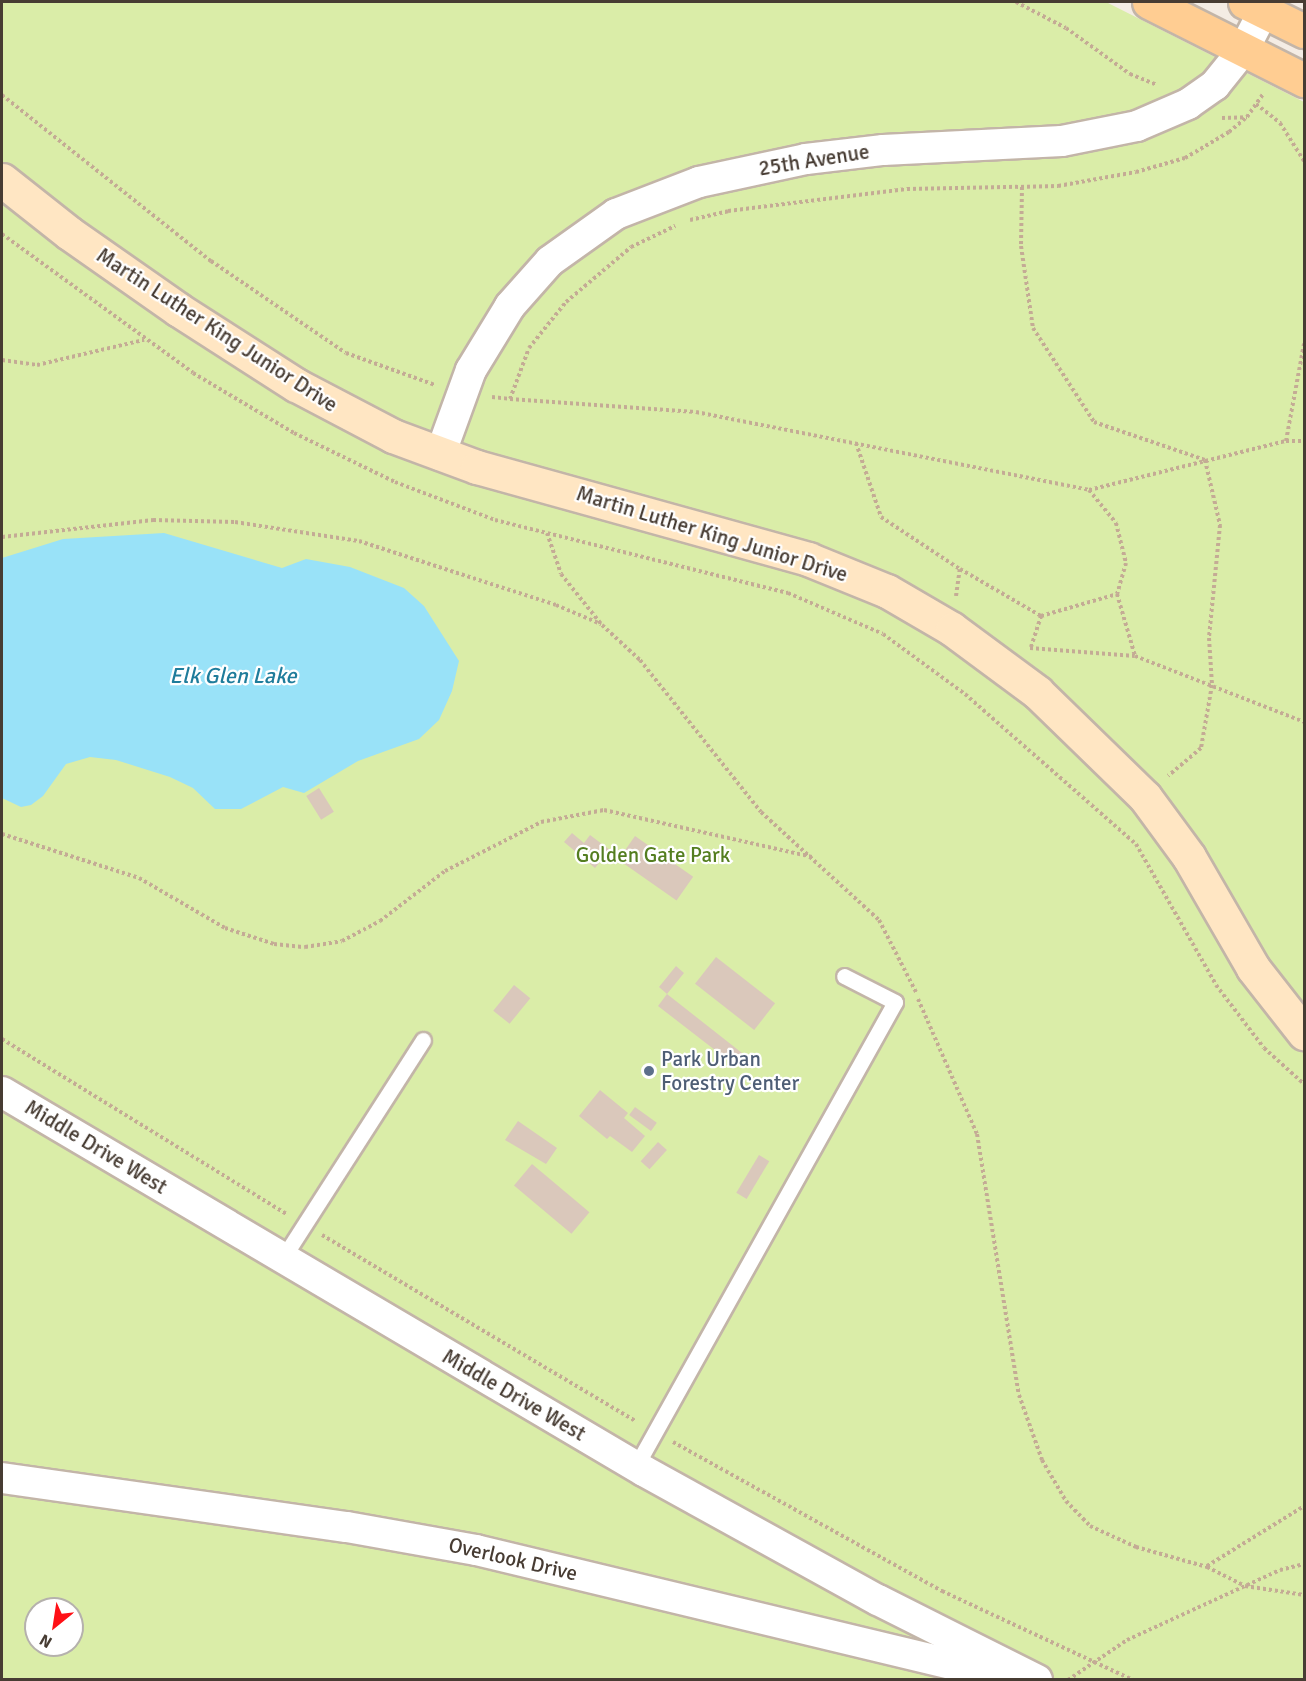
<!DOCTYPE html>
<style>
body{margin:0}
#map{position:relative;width:1306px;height:1681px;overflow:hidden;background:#f4ece4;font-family:Signika,sans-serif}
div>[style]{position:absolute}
.green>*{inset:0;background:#daeda8}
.water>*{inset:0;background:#99e2f8}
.building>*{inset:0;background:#dac8bb;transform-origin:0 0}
.path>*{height:4px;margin-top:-2px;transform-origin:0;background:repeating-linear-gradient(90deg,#c4ab95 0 3px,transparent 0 6px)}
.roads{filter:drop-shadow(2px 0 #c3b5a8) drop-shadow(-2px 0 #c3b5a8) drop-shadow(0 2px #c3b5a8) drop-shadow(0 -2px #c3b5a8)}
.lane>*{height:15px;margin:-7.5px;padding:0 7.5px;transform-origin:7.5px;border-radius:7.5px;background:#fff}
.street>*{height:30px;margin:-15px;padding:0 15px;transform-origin:15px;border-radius:15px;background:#fff}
.secondary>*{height:33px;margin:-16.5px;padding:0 16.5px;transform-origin:16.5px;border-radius:16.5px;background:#ffe6c3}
.primary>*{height:33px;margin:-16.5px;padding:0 16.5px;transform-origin:16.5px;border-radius:16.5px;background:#ffcd92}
.dots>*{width:16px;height:16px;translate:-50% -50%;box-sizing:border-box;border:3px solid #fff;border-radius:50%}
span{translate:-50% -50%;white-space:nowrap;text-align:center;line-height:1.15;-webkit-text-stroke:4.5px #fff;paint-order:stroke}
.street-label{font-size:21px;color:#473c33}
.park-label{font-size:21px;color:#547e20}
.service-label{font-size:21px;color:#4e5e75}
.left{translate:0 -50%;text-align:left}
.water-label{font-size:22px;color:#1e7c9b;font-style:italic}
.frame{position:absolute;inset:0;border:3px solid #473c33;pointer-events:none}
.north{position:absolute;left:24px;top:1597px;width:60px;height:60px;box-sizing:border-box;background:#fff;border:2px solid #b5b1ad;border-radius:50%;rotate:210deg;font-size:16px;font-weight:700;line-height:24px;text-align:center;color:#473c33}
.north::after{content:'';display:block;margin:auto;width:21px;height:27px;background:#ff1016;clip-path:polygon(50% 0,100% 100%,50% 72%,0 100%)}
</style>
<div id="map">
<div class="green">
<div style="clip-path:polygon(evenodd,2px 2px,1106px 2px,1304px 102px,1304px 1679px,2px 1680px,2px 2px,36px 1609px,72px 1609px,72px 1645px,36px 1645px,36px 1609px)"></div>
</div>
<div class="water">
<div style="clip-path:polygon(164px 533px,282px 568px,306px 559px,350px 567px,404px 588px,424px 606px,459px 661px,452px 691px,439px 720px,419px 739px,358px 761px,304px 793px,283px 787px,241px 809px,215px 809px,193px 788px,170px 777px,116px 760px,90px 757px,66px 764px,43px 796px,31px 805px,21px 807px,2px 798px,2px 558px,63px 539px)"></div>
</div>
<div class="building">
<div style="left:319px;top:788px;width:28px;height:15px;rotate:58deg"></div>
<div style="clip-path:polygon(572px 833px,584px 843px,590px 835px,610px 850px,595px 868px,564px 842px)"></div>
<div style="left:635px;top:836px;width:71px;height:29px;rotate:35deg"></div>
<div style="left:716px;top:957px;width:75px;height:34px;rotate:38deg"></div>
<div style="clip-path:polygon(676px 966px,684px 973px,667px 994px,742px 1053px,733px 1064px,658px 1006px,667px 994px,659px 987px)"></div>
<div style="left:514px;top:985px;width:21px;height:33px;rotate:39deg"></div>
<div style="clip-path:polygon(600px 1090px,628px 1113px,624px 1118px,645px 1136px,632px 1152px,610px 1136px,607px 1139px,579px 1116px)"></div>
<div style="left:635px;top:1107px;width:27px;height:10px;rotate:36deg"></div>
<div style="clip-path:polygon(518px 1121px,557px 1148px,546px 1164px,505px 1140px)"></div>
<div style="left:658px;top:1142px;width:12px;height:26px;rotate:42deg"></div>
<div style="left:759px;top:1155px;width:12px;height:44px;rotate:31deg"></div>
<div style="left:532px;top:1164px;width:75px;height:28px;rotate:40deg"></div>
</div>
<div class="path">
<div style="left:1016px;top:2px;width:56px;rotate:27.5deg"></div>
<div style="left:1066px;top:28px;width:79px;rotate:35.7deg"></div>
<div style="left:1130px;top:74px;width:29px;rotate:22deg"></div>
<div style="left:2px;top:95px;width:267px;rotate:38.5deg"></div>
<div style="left:211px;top:261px;width:163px;rotate:34.3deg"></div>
<div style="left:346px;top:353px;width:95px;rotate:19.8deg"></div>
<div style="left:1256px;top:104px;width:31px;rotate:38deg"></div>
<div style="left:1280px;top:123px;width:45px;rotate:57.7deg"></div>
<div style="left:1222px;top:118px;width:25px;rotate:-2deg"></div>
<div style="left:1022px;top:187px;width:59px;rotate:91deg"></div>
<div style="left:1021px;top:246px;width:83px;rotate:81.7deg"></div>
<div style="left:1033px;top:328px;width:112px;rotate:57deg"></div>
<div style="left:1094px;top:422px;width:117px;rotate:18.9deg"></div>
<div style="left:1205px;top:460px;width:67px;rotate:77deg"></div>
<div style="left:1220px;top:525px;width:114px;rotate:95.6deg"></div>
<div style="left:1209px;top:638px;width:47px;rotate:86.3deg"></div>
<div style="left:1212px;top:685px;width:64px;rotate:99.9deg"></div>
<div style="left:1201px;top:748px;width:43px;rotate:139.7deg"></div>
<div style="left:690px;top:220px;width:39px;rotate:-13deg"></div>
<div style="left:728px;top:211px;width:180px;rotate:-7deg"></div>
<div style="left:907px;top:189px;width:151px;rotate:-1.1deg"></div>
<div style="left:1058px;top:186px;width:79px;rotate:-10.2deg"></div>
<div style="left:1136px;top:172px;width:51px;rotate:-15.9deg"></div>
<div style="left:1185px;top:158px;width:51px;rotate:-30.6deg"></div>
<div style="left:1229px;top:132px;width:23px;rotate:-40deg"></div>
<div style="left:1247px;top:117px;width:29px;rotate:-55deg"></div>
<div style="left:2px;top:234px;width:236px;rotate:36deg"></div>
<div style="left:193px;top:373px;width:117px;rotate:30.7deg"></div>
<div style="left:294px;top:433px;width:112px;rotate:25.9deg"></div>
<div style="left:395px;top:482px;width:107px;rotate:20.8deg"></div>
<div style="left:495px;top:520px;width:302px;rotate:14deg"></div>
<div style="left:788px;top:593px;width:103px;rotate:23.3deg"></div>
<div style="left:883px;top:634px;width:102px;rotate:36.2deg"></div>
<div style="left:965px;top:694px;width:227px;rotate:41.3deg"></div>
<div style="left:1136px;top:844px;width:162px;rotate:60.4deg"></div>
<div style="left:1216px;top:985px;width:79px;rotate:52.7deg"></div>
<div style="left:1264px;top:1048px;width:54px;rotate:42deg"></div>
<div style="left:2px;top:360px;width:35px;rotate:8deg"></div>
<div style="left:37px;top:365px;width:110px;rotate:-13.2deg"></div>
<div style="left:492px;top:397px;width:18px;rotate:6deg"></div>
<div style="left:510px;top:399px;width:54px;rotate:-69.6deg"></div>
<div style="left:529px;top:348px;width:59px;rotate:-51.2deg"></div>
<div style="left:566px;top:302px;width:85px;rotate:-40.2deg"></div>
<div style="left:631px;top:247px;width:49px;rotate:-25.5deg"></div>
<div style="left:510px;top:399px;width:186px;rotate:4deg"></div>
<div style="left:696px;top:412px;width:401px;rotate:11.2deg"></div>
<div style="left:1089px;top:490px;width:203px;rotate:-14deg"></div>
<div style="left:1286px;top:441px;width:18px"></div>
<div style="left:1286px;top:441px;width:99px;rotate:-79.5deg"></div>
<div style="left:856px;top:443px;width:78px;rotate:71.3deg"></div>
<div style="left:881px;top:517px;width:95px;rotate:33.4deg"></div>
<div style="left:960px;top:569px;width:94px;rotate:30.1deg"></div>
<div style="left:1041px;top:616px;width:79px;rotate:-16.1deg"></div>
<div style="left:1117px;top:594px;width:65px;rotate:73.8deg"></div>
<div style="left:1135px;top:656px;width:181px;rotate:21.3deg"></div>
<div style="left:1089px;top:490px;width:43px;rotate:50.7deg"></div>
<div style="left:1116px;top:523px;width:41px;rotate:76deg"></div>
<div style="left:1126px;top:563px;width:32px;rotate:106deg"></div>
<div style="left:547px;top:533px;width:43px;rotate:71.1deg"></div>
<div style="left:561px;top:574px;width:65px;rotate:51.2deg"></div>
<div style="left:602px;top:625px;width:52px;rotate:42.6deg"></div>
<div style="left:640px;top:660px;width:194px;rotate:51.5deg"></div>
<div style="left:761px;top:812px;width:160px;rotate:42.5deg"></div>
<div style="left:879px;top:920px;width:81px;rotate:62.8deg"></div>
<div style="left:2px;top:537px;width:152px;rotate:-6.4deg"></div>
<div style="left:153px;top:520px;width:82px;rotate:1.4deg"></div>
<div style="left:235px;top:522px;width:125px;rotate:8.7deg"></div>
<div style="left:359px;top:541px;width:207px;rotate:18deg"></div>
<div style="left:556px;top:605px;width:49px;rotate:22.9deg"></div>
<div style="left:956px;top:596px;width:27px;rotate:-82deg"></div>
<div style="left:1031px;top:647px;width:33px;rotate:-72deg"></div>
<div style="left:1030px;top:648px;width:105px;rotate:4.4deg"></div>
<div style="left:2px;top:834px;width:144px;rotate:17.8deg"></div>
<div style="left:139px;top:878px;width:99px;rotate:30.2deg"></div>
<div style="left:225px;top:928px;width:52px;rotate:18.1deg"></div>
<div style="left:274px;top:944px;width:31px;rotate:6deg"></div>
<div style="left:305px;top:947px;width:37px;rotate:-9deg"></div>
<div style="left:342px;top:941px;width:43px;rotate:-27.8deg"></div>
<div style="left:380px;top:921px;width:82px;rotate:-37.6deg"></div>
<div style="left:445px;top:871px;width:108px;rotate:-27deg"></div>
<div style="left:541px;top:822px;width:64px;rotate:-10.8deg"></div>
<div style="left:604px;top:810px;width:213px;rotate:12.7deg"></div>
<div style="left:918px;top:999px;width:147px;rotate:66.4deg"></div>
<div style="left:977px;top:1134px;width:264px;rotate:80.9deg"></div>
<div style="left:1019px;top:1395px;width:69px;rotate:70.5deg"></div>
<div style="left:1042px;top:1460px;width:48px;rotate:59.7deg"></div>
<div style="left:1066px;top:1501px;width:35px;rotate:46deg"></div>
<div style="left:1090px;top:1526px;width:51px;rotate:24.5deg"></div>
<div style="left:1136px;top:1547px;width:74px;rotate:15.7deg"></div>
<div style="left:1207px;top:1567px;width:42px;rotate:26.6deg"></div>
<div style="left:1245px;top:1586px;width:60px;rotate:8.7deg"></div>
<div style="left:2px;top:1039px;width:334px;rotate:31.6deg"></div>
<div style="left:322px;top:1235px;width:364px;rotate:30.7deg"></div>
<div style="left:673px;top:1442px;width:308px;rotate:29deg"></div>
<div style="left:942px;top:1591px;width:211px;rotate:25deg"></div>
<div style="left:1207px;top:1566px;width:114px;rotate:-31.7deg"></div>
<div style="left:1068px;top:1680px;width:71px;rotate:-34.1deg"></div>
<div style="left:1127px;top:1640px;width:168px;rotate:-24.6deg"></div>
<div style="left:1280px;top:1570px;width:25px;rotate:-14deg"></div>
</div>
<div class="roads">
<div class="lane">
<div style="left:283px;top:1258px;width:259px;rotate:-57.3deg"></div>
<div style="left:636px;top:1466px;width:531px;rotate:-60.83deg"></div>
<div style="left:895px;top:1002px;width:57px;rotate:-153deg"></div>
</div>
<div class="street">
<div style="left:440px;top:455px;width:90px;rotate:-70deg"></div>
<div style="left:471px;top:370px;width:75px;rotate:-58.6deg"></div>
<div style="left:510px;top:306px;width:60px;rotate:-48.4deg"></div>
<div style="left:550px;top:261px;width:81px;rotate:-35.5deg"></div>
<div style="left:616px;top:214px;width:89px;rotate:-21.1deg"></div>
<div style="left:699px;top:182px;width:109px;rotate:-12.1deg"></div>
<div style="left:806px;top:159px;width:78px;rotate:-6.7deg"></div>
<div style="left:883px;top:150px;width:179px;rotate:-2.9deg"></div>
<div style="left:1062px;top:141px;width:76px;rotate:-11.3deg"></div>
<div style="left:1137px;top:126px;width:56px;rotate:-23.3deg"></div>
<div style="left:1188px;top:104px;width:33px;rotate:-35deg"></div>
<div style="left:1215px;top:85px;width:46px;rotate:-51.1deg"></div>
<div style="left:1244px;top:49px;width:53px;rotate:-62.9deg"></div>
<div style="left:2px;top:1092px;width:746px;rotate:30.56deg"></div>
<div style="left:644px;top:1471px;width:267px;rotate:28.9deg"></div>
<div style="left:878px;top:1600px;width:178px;rotate:26.7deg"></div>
<div style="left:2px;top:1478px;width:348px;rotate:8.1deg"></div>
<div style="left:347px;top:1527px;width:131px;rotate:10.1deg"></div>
<div style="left:476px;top:1550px;width:540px;rotate:13.5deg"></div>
</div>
<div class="secondary">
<div style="left:2px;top:180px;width:85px;rotate:38.3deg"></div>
<div style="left:69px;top:233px;width:134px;rotate:35deg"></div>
<div style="left:179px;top:310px;width:139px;rotate:32.7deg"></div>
<div style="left:296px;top:385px;width:110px;rotate:27.7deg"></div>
<div style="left:393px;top:436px;width:90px;rotate:20.3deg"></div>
<div style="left:477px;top:467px;width:344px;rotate:15.5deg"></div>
<div style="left:808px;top:559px;width:85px;rotate:22.1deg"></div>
<div style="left:887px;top:591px;width:75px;rotate:30.3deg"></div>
<div style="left:952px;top:629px;width:106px;rotate:36.5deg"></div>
<div style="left:1037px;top:692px;width:151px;rotate:44.2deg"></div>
<div style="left:1145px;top:797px;width:74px;rotate:53.7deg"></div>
<div style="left:1189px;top:857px;width:128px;rotate:60deg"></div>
<div style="left:1253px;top:968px;width:83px;rotate:51.9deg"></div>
</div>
<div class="primary">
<div style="left:1149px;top:2px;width:174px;rotate:26.7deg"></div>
<div style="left:1245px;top:2px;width:66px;rotate:26.2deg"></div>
</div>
</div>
<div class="dots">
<div style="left:649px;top:1071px;background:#5c6f8a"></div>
</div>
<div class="street-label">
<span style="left:814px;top:160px;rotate:-9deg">25th Avenue</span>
<span style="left:217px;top:330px;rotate:33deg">Martin Luther King Junior Drive</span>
<span style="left:712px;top:534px;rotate:17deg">Martin Luther King Junior Drive</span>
<span style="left:96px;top:1147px;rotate:31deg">Middle Drive West</span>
<span style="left:514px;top:1395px;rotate:30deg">Middle Drive West</span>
<span style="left:513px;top:1559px;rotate:13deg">Overlook Drive</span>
</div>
<div class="park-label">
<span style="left:653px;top:855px">Golden Gate Park</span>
</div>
<div class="service-label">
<span class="left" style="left:661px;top:1071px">Park Urban<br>Forestry Center</span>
</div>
<div class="water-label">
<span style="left:233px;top:676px">Elk Glen Lake</span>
</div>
<div class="frame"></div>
<div class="north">N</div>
</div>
